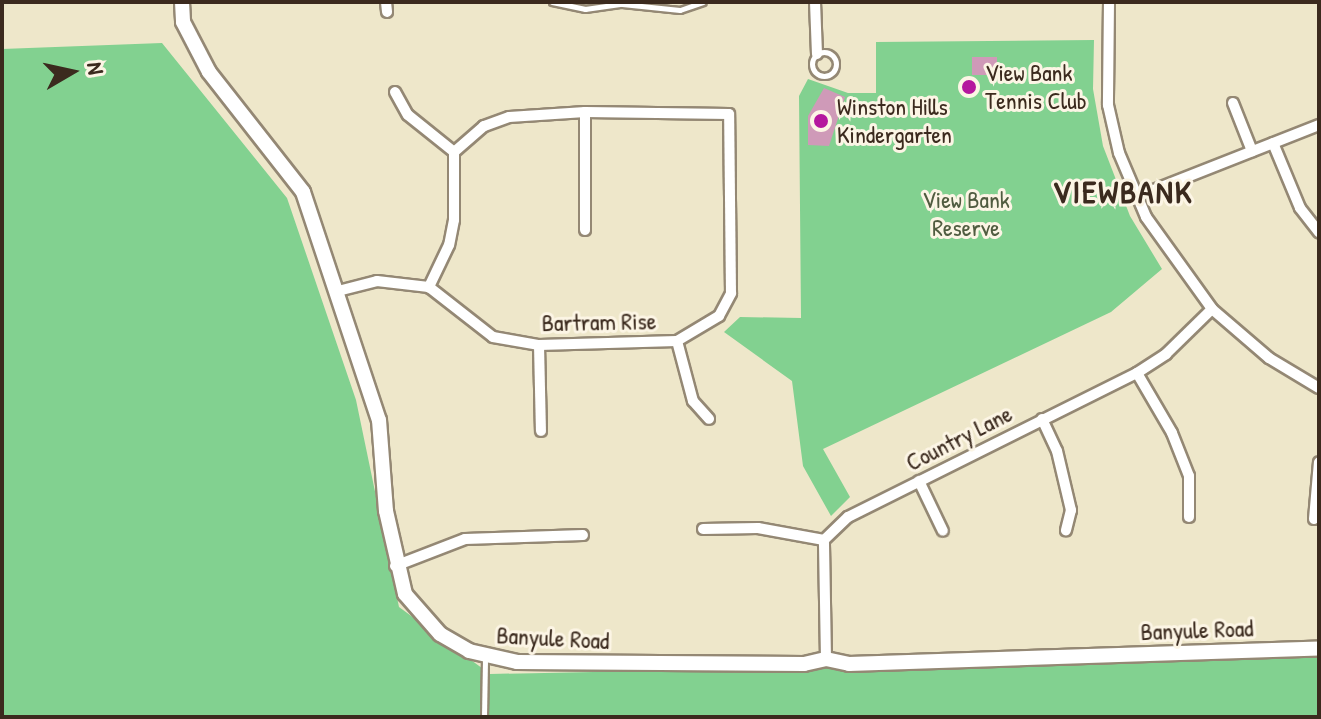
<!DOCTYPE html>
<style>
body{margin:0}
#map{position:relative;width:1321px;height:719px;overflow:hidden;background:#eee7ca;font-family:"Patrick Hand",sans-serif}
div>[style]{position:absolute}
.green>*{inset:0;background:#82d190}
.building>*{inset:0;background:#cf9ab8;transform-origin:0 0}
.roads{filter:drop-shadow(2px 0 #948874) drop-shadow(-2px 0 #948874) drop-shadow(0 2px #948874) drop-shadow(0 -2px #948874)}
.lane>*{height:5px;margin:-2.5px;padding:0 2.5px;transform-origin:2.5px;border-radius:2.5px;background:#fff}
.lane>.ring{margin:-2.5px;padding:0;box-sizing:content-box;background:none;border:5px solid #fff;border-radius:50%}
.street>*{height:10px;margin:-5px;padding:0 5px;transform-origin:5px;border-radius:5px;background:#fff}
.secondary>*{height:14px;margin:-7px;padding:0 7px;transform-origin:7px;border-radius:7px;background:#fff}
.dots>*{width:22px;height:22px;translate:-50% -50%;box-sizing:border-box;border:4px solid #fcf5e5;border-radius:50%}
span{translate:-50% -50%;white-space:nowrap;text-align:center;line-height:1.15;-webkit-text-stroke:6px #fcf5e5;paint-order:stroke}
.poi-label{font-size:24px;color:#3b2a1e}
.left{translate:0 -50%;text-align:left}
.park-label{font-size:24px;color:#505c40}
.street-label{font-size:24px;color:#3b2a1e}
.district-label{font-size:32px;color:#3b2a1e;font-weight:700;letter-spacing:2px}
.frame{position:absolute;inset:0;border:4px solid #3b2a1e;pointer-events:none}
.north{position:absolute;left:32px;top:32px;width:80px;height:80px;-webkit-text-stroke:6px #fcf5e5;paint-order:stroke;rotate:81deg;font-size:22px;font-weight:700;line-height:32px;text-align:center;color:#3b2a1e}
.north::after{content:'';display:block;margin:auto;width:28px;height:36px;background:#3b2a1e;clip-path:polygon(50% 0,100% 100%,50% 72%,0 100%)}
</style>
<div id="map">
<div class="green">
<div style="clip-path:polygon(1094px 40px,1093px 89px,1103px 146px,1130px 216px,1162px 269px,1111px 312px,823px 449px,850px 497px,831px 516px,803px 466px,792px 381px,724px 332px,740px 317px,801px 318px,799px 96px,808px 79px,848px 93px,876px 93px,876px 42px)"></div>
<div style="clip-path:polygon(162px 43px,287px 198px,356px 400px,399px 607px,490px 674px,1319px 657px,1319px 717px,2px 717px,2px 49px)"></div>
</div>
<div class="building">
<div style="left:972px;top:57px;width:25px;height:18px"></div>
<div style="clip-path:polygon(824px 88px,845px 97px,829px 146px,808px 145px,808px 116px)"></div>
</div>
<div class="roads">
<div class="lane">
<div style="left:552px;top:2px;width:34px;rotate:12deg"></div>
<div style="left:585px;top:9px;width:37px;rotate:-8deg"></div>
<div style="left:622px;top:4px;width:58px;rotate:5.9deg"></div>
<div style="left:680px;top:10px;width:24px;rotate:-19deg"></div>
<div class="ring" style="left:812px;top:52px;width:19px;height:19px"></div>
<div style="left:484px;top:717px;width:59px;rotate:-89deg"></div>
</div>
<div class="street">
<div style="left:386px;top:2px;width:10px;rotate:84deg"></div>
<div style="left:815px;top:2px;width:52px;rotate:87.8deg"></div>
<div style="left:1109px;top:2px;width:103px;rotate:90.6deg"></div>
<div style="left:1108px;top:105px;width:49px;rotate:77.1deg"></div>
<div style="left:1119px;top:153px;width:69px;rotate:67.1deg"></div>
<div style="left:1146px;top:217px;width:113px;rotate:54.3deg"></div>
<div style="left:1212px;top:309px;width:75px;rotate:40.7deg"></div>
<div style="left:1269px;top:358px;width:58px;rotate:31deg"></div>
<div style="left:395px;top:92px;width:26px;rotate:61deg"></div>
<div style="left:408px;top:115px;width:59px;rotate:38.8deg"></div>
<div style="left:1233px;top:103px;width:52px;rotate:68.4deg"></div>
<div style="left:585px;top:112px;width:118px;rotate:90deg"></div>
<div style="left:1273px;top:143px;width:70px;rotate:67.4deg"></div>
<div style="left:1300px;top:208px;width:31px;rotate:52deg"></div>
<div style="left:1136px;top:197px;width:197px;rotate:-21.5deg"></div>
<div style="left:338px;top:291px;width:40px;rotate:-14.4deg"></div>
<div style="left:377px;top:281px;width:52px;rotate:6.6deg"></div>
<div style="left:429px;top:287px;width:81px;rotate:38deg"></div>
<div style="left:493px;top:337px;width:47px;rotate:9.9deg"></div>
<div style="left:539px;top:345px;width:138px;rotate:-1.7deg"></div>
<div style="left:677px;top:341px;width:49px;rotate:-30.8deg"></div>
<div style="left:719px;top:316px;width:26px;rotate:-62deg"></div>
<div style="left:731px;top:293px;width:179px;rotate:-90.6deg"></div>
<div style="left:729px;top:114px;width:144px;rotate:-179.2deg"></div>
<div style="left:585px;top:112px;width:76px;rotate:176.2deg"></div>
<div style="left:509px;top:117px;width:27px;rotate:160deg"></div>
<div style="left:484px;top:126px;width:40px;rotate:139deg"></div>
<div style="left:454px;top:152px;width:68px;rotate:90deg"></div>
<div style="left:454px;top:220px;width:25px;rotate:101deg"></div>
<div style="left:449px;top:245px;width:47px;rotate:115.5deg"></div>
<div style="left:677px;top:341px;width:62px;rotate:75.1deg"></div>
<div style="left:693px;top:401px;width:24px;rotate:48deg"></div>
<div style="left:539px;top:345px;width:86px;rotate:88.7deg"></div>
<div style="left:1137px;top:373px;width:69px;rotate:59.7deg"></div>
<div style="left:1172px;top:433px;width:46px;rotate:68.4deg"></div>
<div style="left:1189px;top:476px;width:41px;rotate:90deg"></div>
<div style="left:1042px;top:419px;width:35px;rotate:65deg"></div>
<div style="left:1057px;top:451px;width:61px;rotate:76.7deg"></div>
<div style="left:1071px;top:510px;width:21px;rotate:104deg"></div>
<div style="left:919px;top:481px;width:55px;rotate:64.4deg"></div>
<div style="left:1314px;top:519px;width:57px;rotate:-85deg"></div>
<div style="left:703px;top:529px;width:55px;rotate:-1deg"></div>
<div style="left:758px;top:528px;width:67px;rotate:10.3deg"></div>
<div style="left:395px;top:566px;width:75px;rotate:-21.1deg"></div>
<div style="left:465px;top:539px;width:118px;rotate:-1.9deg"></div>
<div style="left:826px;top:659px;width:119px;rotate:-91deg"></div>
<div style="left:824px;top:540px;width:33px;rotate:-44deg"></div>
<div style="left:848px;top:517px;width:323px;rotate:-26.5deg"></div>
<div style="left:1137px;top:373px;width:35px;rotate:-33deg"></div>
<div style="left:1166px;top:354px;width:64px;rotate:-44.4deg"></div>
</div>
<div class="secondary">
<div style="left:182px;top:2px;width:20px;rotate:87deg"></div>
<div style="left:183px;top:22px;width:56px;rotate:62.5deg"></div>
<div style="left:209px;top:72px;width:152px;rotate:51.9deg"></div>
<div style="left:303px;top:192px;width:240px;rotate:71.6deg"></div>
<div style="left:379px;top:420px;width:91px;rotate:85.6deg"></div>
<div style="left:386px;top:511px;width:85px;rotate:77.1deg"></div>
<div style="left:405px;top:594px;width:53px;rotate:48.8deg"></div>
<div style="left:440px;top:634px;width:34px;rotate:30deg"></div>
<div style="left:469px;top:651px;width:49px;rotate:12.9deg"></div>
<div style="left:517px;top:662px;width:287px;rotate:0.4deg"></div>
<div style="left:804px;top:664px;width:23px;rotate:-13deg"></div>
<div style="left:826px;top:659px;width:24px;rotate:12deg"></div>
<div style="left:849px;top:664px;width:470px;rotate:-1.9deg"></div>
</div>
</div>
<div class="dots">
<div style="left:969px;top:87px;background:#b5179e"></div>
<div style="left:821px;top:121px;background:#b5179e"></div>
</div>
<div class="poi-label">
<span class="left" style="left:985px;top:87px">View Bank<br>Tennis Club</span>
<span class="left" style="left:837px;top:121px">Winston Hills<br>Kindergarten</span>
</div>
<div class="park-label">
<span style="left:966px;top:214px">View Bank<br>Reserve</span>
</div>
<div class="street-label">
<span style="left:599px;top:322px;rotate:-1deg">Bartram Rise</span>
<span style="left:959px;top:438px;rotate:-27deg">Country Lane</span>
<span style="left:1197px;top:630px;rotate:-2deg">Banyule Road</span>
<span style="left:553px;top:638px;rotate:3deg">Banyule Road</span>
</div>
<div class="district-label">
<span style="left:1123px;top:192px">VIEWBANK</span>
</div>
<div class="frame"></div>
<div class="north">N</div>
</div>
